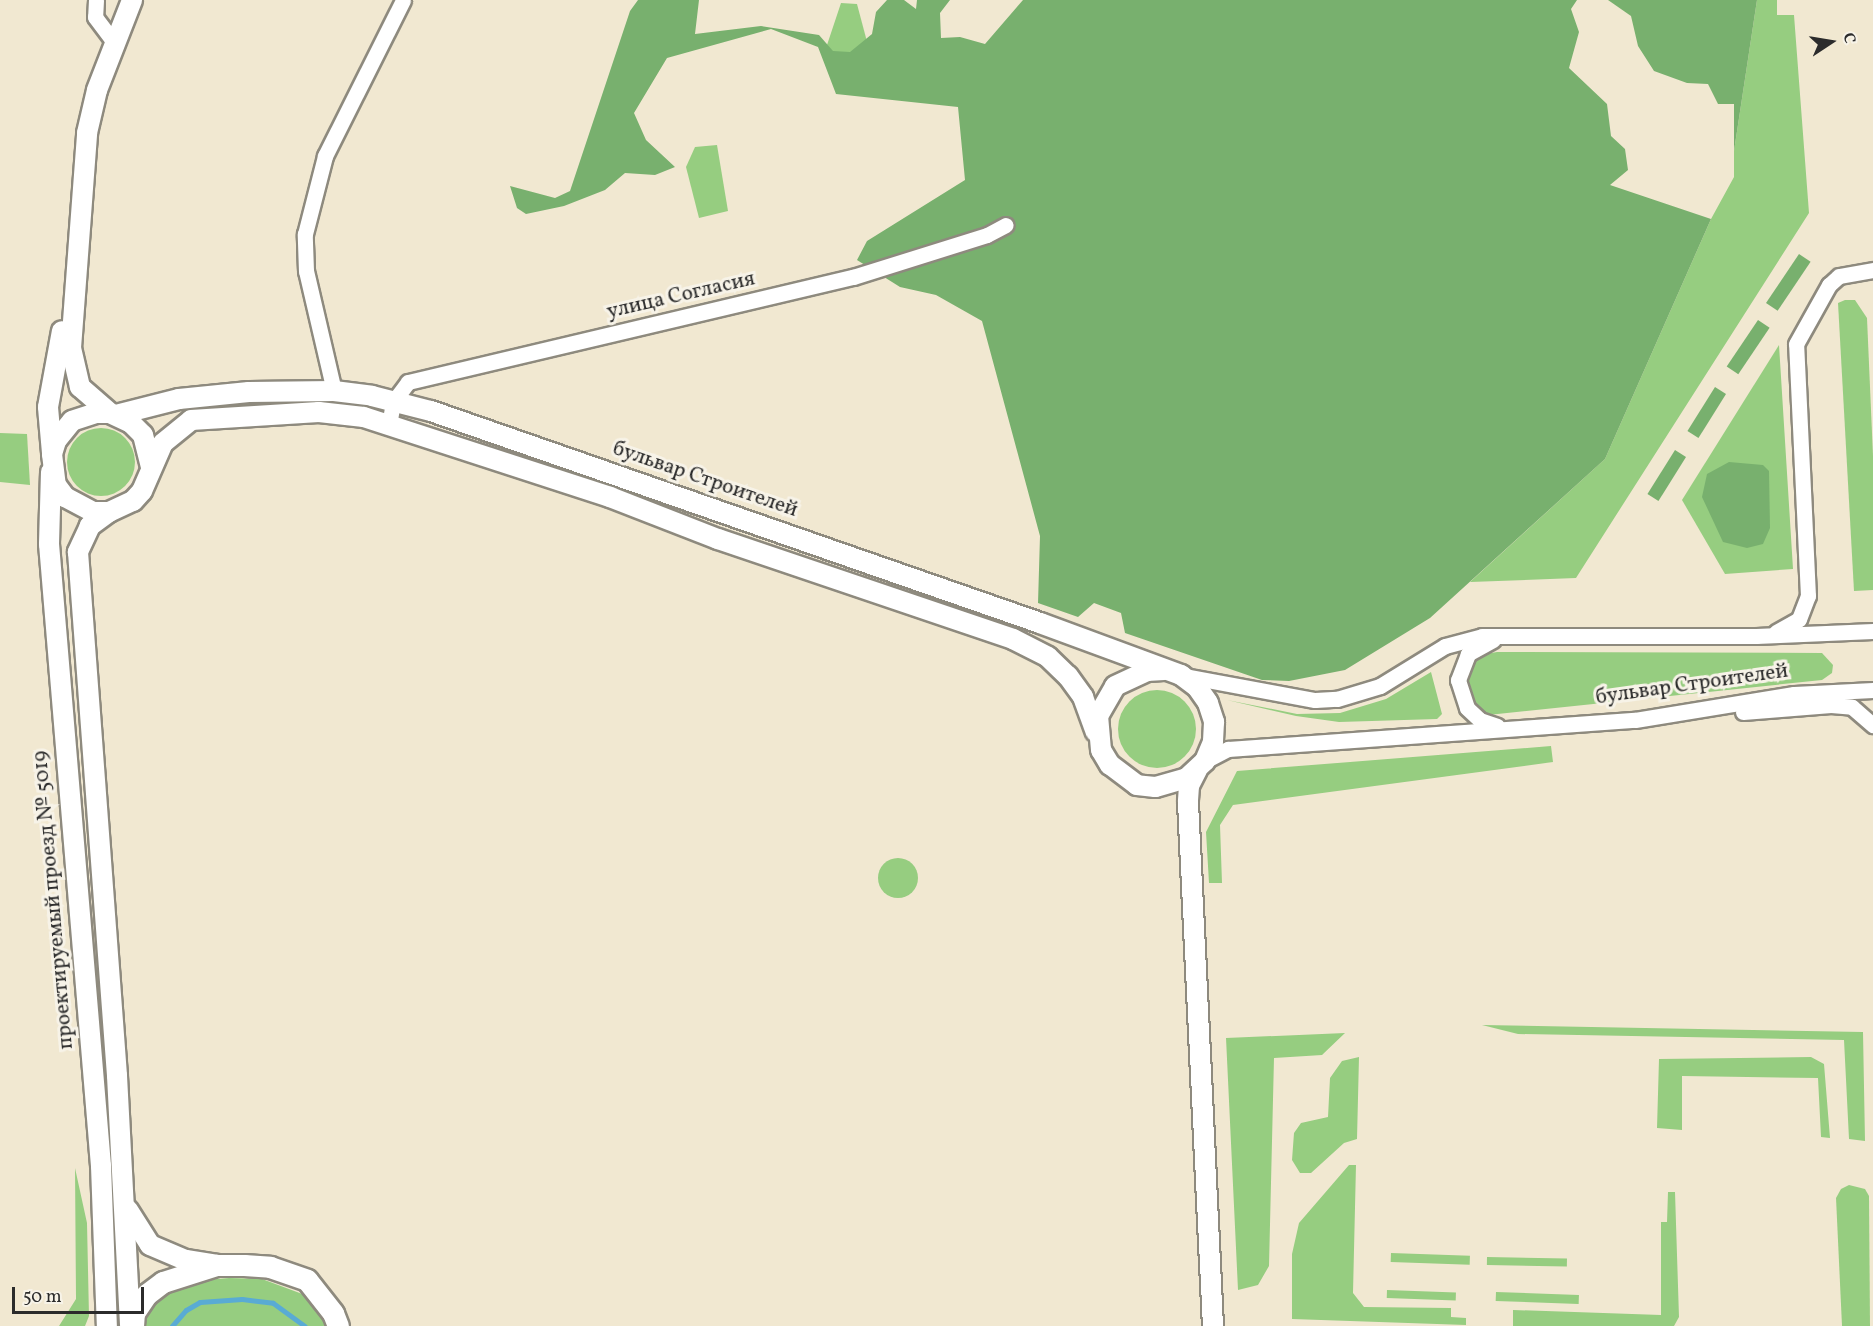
<!DOCTYPE html>
<meta charset="utf-8">
<style>
body{margin:0}
#map{position:relative;width:1873px;height:1326px;overflow:hidden;background:#f1e8d1;font-family:Vollkorn,serif}
div>[style]{position:absolute}
.green>*{inset:0;background:#96cd80;transform-origin:0 0}
.round{border-radius:50%}
.forest>*{inset:0;background:#78b06e;transform-origin:0 0}
.stream>*{height:5px;margin:-2.5px;padding:0 2.5px;transform-origin:2.5px;border-radius:2.5px;background:#59abd4}
.roads{filter:drop-shadow(2px 0 #8e8a7e) drop-shadow(-2px 0 #8e8a7e) drop-shadow(0 2px #8e8a7e) drop-shadow(0 -2px #8e8a7e)}
.minor>*{height:15px;margin:-7.5px;padding:0 7.5px;transform-origin:7.5px;border-radius:7.5px;background:#fff}
.tertiary>*{height:20px;margin:-10px;padding:0 10px;transform-origin:10px;border-radius:10px;background:#fff}
.secondary>*{height:21px;margin:-10.5px;padding:0 10.5px;transform-origin:10.5px;border-radius:10.5px;background:#fff}
span{translate:-50% -50%;white-space:nowrap;text-align:center;line-height:1.15;-webkit-text-stroke:6px #f7f3e8;paint-order:stroke}
.street-label{font-size:21px;color:#2b2b2b}
.north{position:absolute;left:1801px;top:12px;width:60px;height:60px;-webkit-text-stroke:4px #f7f3e8;paint-order:stroke;rotate:78deg;font-size:16px;font-weight:700;line-height:24px;text-align:center;color:#2b2b2b}
.north::after{content:'';display:block;margin:auto;width:21px;height:27px;background:#2b2b2b;clip-path:polygon(50% 0,100% 100%,50% 72%,0 100%)}
.scale{position:absolute;left:12px;top:1287px;width:132px;height:27px;box-sizing:border-box;border:3px solid #2b2b2b;border-top:0;padding-left:8px;font-size:18px;line-height:21px;white-space:nowrap;color:#2b2b2b;-webkit-text-stroke:4px #f7f3e8;paint-order:stroke}
</style>
<div id="map">
<div class="green">
<div style="clip-path:polygon(1757px 0,1777px 0,1777px 15px,1794px 15px,1809px 213px,1576px 578px,1470px 582px,1605px 459px,1711px 219px,1734px 177px,1734px 151px)"></div>
<div style="clip-path:polygon(841px 3px,857px 4px,870px 53px,835px 63px,826px 48px)"></div>
<div style="clip-path:polygon(717px 145px,728px 211px,699px 218px,686px 167px,695px 147px)"></div>
<div style="clip-path:polygon(1845px 300px,1855px 300px,1867px 318px,1873px 456px,1873px 590px,1854px 591px,1838px 303px)"></div>
<div style="clip-path:polygon(1779px 345px,1793px 569px,1725px 574px,1682px 500px)"></div>
<div class="round" style="left:67px;top:428px;width:68px;height:68px"></div>
<div style="clip-path:polygon(0 433px,27px 434px,30px 485px,0 482px)"></div>
<div style="clip-path:polygon(1497px 652px,1822px 653px,1833px 665px,1832px 673px,1822px 680px,1488px 715px,1476px 708px,1468px 697px,1465px 681px,1470px 665px,1480px 655px)"></div>
<div style="clip-path:polygon(1431px 672px,1442px 714px,1437px 719px,1339px 722px,1296px 716px,1227px 700px,1297px 714px,1340px 713px,1386px 699px)"></div>
<div class="round" style="left:1118px;top:690px;width:78px;height:78px"></div>
<div style="clip-path:polygon(1551px 746px,1553px 762px,1233px 805px,1220px 825px,1222px 883px,1209px 883px,1206px 832px,1237px 771px)"></div>
<div class="round" style="left:878px;top:858px;width:40px;height:40px"></div>
<div style="clip-path:polygon(1482px 1025px,1863px 1032px,1865px 1141px,1849px 1139px,1844px 1040px,1518px 1034px)"></div>
<div style="clip-path:polygon(1345px 1033px,1322px 1055px,1274px 1058px,1269px 1266px,1258px 1285px,1238px 1290px,1226px 1038px)"></div>
<div style="clip-path:polygon(1359px 1057px,1357px 1139px,1344px 1143px,1311px 1173px,1300px 1173px,1292px 1160px,1294px 1133px,1301px 1123px,1328px 1117px,1330px 1078px,1342px 1061px)"></div>
<div style="clip-path:polygon(1811px 1057px,1824px 1064px,1830px 1138px,1821px 1137px,1818px 1078px,1682px 1076px,1682px 1130px,1657px 1128px,1659px 1059px)"></div>
<div style="clip-path:polygon(1349px 1165px,1356px 1165px,1353px 1293px,1364px 1307px,1451px 1308px,1451px 1317px,1466px 1318px,1466px 1325px,1292px 1319px,1292px 1254px,1299px 1223px)"></div>
<div style="clip-path:polygon(75px 1168px,87px 1223px,89px 1316px,85px 1326px,59px 1326px,76px 1299px)"></div>
<div style="clip-path:polygon(1849px 1185px,1865px 1189px,1869px 1196px,1870px 1326px,1842px 1326px,1836px 1198px,1841px 1189px)"></div>
<div style="clip-path:polygon(1668px 1192px,1675px 1192px,1679px 1317px,1674px 1326px,1513px 1326px,1513px 1310px,1661px 1315px,1661px 1222px,1667px 1222px)"></div>
<div style="left:1391px;top:1253px;width:79px;height:9px;rotate:2deg"></div>
<div style="left:1487px;top:1257px;width:80px;height:8px;rotate:1deg"></div>
<div style="clip-path:polygon(229px 1278px,262px 1279px,305px 1295px,329px 1326px,141px 1326px,152px 1301px,168px 1290px,193px 1281px)"></div>
<div style="left:1387px;top:1290px;width:69px;height:8px;rotate:2deg"></div>
<div style="left:1496px;top:1292px;width:83px;height:9px;rotate:2deg"></div>
</div>
<div class="forest">
<div style="clip-path:polygon(638px 0,699px 0,695px 34px,761px 26px,819px 35px,833px 51px,850px 52px,872px 34px,876px 12px,887px 0,904px 0,916px 9px,917px 0,950px 0,940px 13px,941px 38px,960px 37px,985px 44px,1023px 0,1577px 0,1571px 9px,1579px 32px,1569px 68px,1607px 104px,1611px 136px,1625px 149px,1628px 170px,1610px 185px,1711px 219px,1605px 459px,1430px 618px,1345px 670px,1289px 681px,1262px 680px,1125px 633px,1121px 613px,1094px 603px,1078px 617px,1038px 603px,1040px 536px,982px 321px,936px 295px,900px 287px,857px 260px,867px 241px,965px 180px,958px 107px,836px 94px,818px 47px,771px 29px,667px 58px,634px 113px,646px 140px,675px 167px,655px 175px,625px 173px,605px 190px,564px 206px,526px 214px,517px 208px,510px 186px,555px 198px,570px 191px,630px 11px)"></div>
<div style="clip-path:polygon(1608px 0,1757px 0,1734px 151px,1734px 104px,1718px 104px,1708px 84px,1687px 83px,1654px 71px,1638px 46px,1631px 16px)"></div>
<div style="left:1799px;top:254px;width:14px;height:59px;rotate:34deg"></div>
<div style="left:1758px;top:320px;width:14px;height:56px;rotate:34deg"></div>
<div style="left:1715px;top:387px;width:13px;height:52px;rotate:32deg"></div>
<div style="left:1675px;top:450px;width:13px;height:52px;rotate:32deg"></div>
<div style="clip-path:polygon(1729px 462px,1763px 465px,1769px 471px,1770px 528px,1763px 544px,1747px 548px,1723px 542px,1702px 497px,1707px 474px)"></div>
</div>
<div class="stream">
<div style="left:172px;top:1326px;width:21px;rotate:-49deg"></div>
<div style="left:186px;top:1310px;width:16px;rotate:-30deg"></div>
<div style="left:200px;top:1302px;width:42px;rotate:-4.1deg"></div>
<div style="left:242px;top:1299px;width:31px;rotate:7deg"></div>
<div style="left:273px;top:1303px;width:39px;rotate:36deg"></div>
</div>
<div class="roads">
<div class="minor">
<div style="left:96px;top:0;width:17px;rotate:93deg"></div>
<div style="left:95px;top:17px;width:35px;rotate:53deg"></div>
<div style="left:334px;top:391px;width:123px;rotate:-103.1deg"></div>
<div style="left:306px;top:271px;width:37px;rotate:-92deg"></div>
<div style="left:305px;top:234px;width:81px;rotate:-75.6deg"></div>
<div style="left:325px;top:156px;width:174px;rotate:-63.4deg"></div>
<div style="left:389px;top:425px;width:23px;rotate:-80deg"></div>
<div style="left:393px;top:402px;width:25px;rotate:-53deg"></div>
<div style="left:408px;top:382px;width:457px;rotate:-13.3deg"></div>
<div style="left:853px;top:277px;width:140px;rotate:-17.4deg"></div>
<div style="left:987px;top:235px;width:21px;rotate:-28deg"></div>
<div style="left:1776px;top:632px;width:26px;rotate:-29deg"></div>
<div style="left:1799px;top:619px;width:25px;rotate:-69deg"></div>
<div style="left:1808px;top:596px;width:252px;rotate:-92.7deg"></div>
<div style="left:1796px;top:344px;width:68px;rotate:-60.8deg"></div>
<div style="left:1829px;top:285px;width:13px;rotate:-42deg"></div>
<div style="left:1839px;top:276px;width:35px;rotate:-10deg"></div>
<div style="left:1493px;top:640px;width:29px;rotate:151deg"></div>
<div style="left:1468px;top:654px;width:28px;rotate:111deg"></div>
<div style="left:1458px;top:680px;width:29px;rotate:72deg"></div>
<div style="left:1467px;top:708px;width:18px;rotate:43deg"></div>
<div style="left:1480px;top:720px;width:18px;rotate:19deg"></div>
<div style="left:1185px;top:676px;width:132px;rotate:10.5deg"></div>
<div style="left:1315px;top:700px;width:22px;rotate:-3deg"></div>
<div style="left:1337px;top:699px;width:45px;rotate:-16.8deg"></div>
<div style="left:1380px;top:686px;width:76px;rotate:-31.6deg"></div>
<div style="left:1445px;top:646px;width:38px;rotate:-15deg"></div>
<div style="left:1482px;top:636px;width:274px"></div>
<div style="left:1756px;top:636px;width:117px;rotate:-2.4deg"></div>
<div style="left:1743px;top:712px;width:88px;rotate:-4.5deg"></div>
<div style="left:1831px;top:705px;width:21px;rotate:5deg"></div>
<div style="left:1852px;top:707px;width:28px;rotate:41deg"></div>
<div style="left:1205px;top:761px;width:26px;rotate:-28deg"></div>
<div style="left:1228px;top:749px;width:408px;rotate:-4.1deg"></div>
<div style="left:1635px;top:720px;width:161px;rotate:-9.3deg"></div>
<div style="left:1794px;top:694px;width:79px;rotate:-2.9deg"></div>
</div>
<div class="tertiary">
<div style="left:110px;top:413px;width:40px;rotate:-139deg"></div>
<div style="left:80px;top:387px;width:40px;rotate:-103deg"></div>
<div style="left:71px;top:348px;width:216px;rotate:-85.7deg"></div>
<div style="left:87px;top:133px;width:44px;rotate:-76.9deg"></div>
<div style="left:97px;top:90px;width:97px;rotate:-68.7deg"></div>
<div style="left:116px;top:415px;width:65px;rotate:-14.3deg"></div>
<div style="left:179px;top:399px;width:70px;rotate:-5.7deg"></div>
<div style="left:249px;top:392px;width:85px;rotate:-0.7deg"></div>
<div style="left:334px;top:391px;width:38px;rotate:7deg"></div>
<div style="left:372px;top:396px;width:61px;rotate:14.3deg"></div>
<div style="left:431px;top:411px;width:645px;rotate:19.19deg"></div>
<div style="left:1040px;top:623px;width:150px;rotate:20.2deg"></div>
<div style="left:1181px;top:675px;width:20px;rotate:37deg"></div>
<div style="left:1197px;top:687px;width:19px;rotate:55deg"></div>
<div style="left:1208px;top:703px;width:20px;rotate:72deg"></div>
<div style="left:1214px;top:722px;width:20px;rotate:93deg"></div>
<div style="left:1213px;top:742px;width:21px;rotate:113deg"></div>
<div style="left:1205px;top:761px;width:25px;rotate:137deg"></div>
<div style="left:1187px;top:778px;width:33px;rotate:164deg"></div>
<div style="left:1155px;top:787px;width:18px;rotate:-174deg"></div>
<div style="left:1137px;top:785px;width:34px;rotate:-143deg"></div>
<div style="left:1110px;top:765px;width:17px;rotate:-121deg"></div>
<div style="left:1101px;top:750px;width:34px;rotate:-95deg"></div>
<div style="left:1098px;top:716px;width:34px;rotate:-60deg"></div>
<div style="left:1115px;top:686px;width:35px;rotate:-25deg"></div>
<div style="left:1147px;top:671px;width:17px;rotate:-3deg"></div>
<div style="left:52px;top:453px;width:46px;rotate:-95deg"></div>
<div style="left:48px;top:407px;width:77px;rotate:-79.6deg"></div>
<div style="left:151px;top:467px;width:33px;rotate:-104deg"></div>
<div style="left:143px;top:435px;width:17px;rotate:-135deg"></div>
<div style="left:131px;top:423px;width:23px;rotate:-155deg"></div>
<div style="left:110px;top:413px;width:14px;rotate:180deg"></div>
<div style="left:96px;top:413px;width:25px;rotate:162deg"></div>
<div style="left:72px;top:421px;width:26px;rotate:129deg"></div>
<div style="left:56px;top:441px;width:14px;rotate:107deg"></div>
<div style="left:52px;top:454px;width:31px;rotate:83deg"></div>
<div style="left:56px;top:485px;width:15px;rotate:53deg"></div>
<div style="left:65px;top:497px;width:32px;rotate:28deg"></div>
<div style="left:93px;top:512px;width:16px"></div>
<div style="left:109px;top:512px;width:26px;rotate:-25deg"></div>
<div style="left:133px;top:501px;width:13px;rotate:-48deg"></div>
<div style="left:142px;top:491px;width:52px;rotate:-66.4deg"></div>
<div style="left:163px;top:443px;width:36px;rotate:-39deg"></div>
<div style="left:191px;top:420px;width:128px;rotate:-3.6deg"></div>
<div style="left:319px;top:412px;width:45px;rotate:6.3deg"></div>
<div style="left:364px;top:417px;width:259px;rotate:18deg"></div>
<div style="left:610px;top:497px;width:116px;rotate:21.3deg"></div>
<div style="left:718px;top:539px;width:311px;rotate:18.7deg"></div>
<div style="left:1013px;top:639px;width:39px;rotate:27deg"></div>
<div style="left:1048px;top:657px;width:28px;rotate:44deg"></div>
<div style="left:1068px;top:676px;width:26px;rotate:54deg"></div>
<div style="left:1083px;top:697px;width:37px;rotate:70deg"></div>
<div style="left:51px;top:472px;width:72px;rotate:91.6deg"></div>
<div style="left:49px;top:544px;width:624px;rotate:85.22deg"></div>
<div style="left:101px;top:1166px;width:160px;rotate:87.9deg"></div>
<div style="left:109px;top:512px;width:24px;rotate:144deg"></div>
<div style="left:90px;top:526px;width:29px;rotate:115deg"></div>
<div style="left:78px;top:552px;width:525px;rotate:85.74deg"></div>
<div style="left:117px;top:1076px;width:250px;rotate:87deg"></div>
<div style="left:1197px;top:770px;width:18px;rotate:117deg"></div>
<div style="left:1189px;top:786px;width:16px;rotate:94deg"></div>
<div style="left:1188px;top:802px;width:525px;rotate:87.27deg"></div>
<div style="left:128px;top:1210px;width:41px;rotate:57.8deg"></div>
<div style="left:150px;top:1245px;width:39px;rotate:23deg"></div>
<div style="left:186px;top:1260px;width:30px;rotate:9deg"></div>
</div>
<div class="secondary">
<div style="left:133px;top:1326px;width:13px;rotate:-86deg"></div>
<div style="left:134px;top:1313px;width:23px;rotate:-56deg"></div>
<div style="left:147px;top:1294px;width:20px;rotate:-37deg"></div>
<div style="left:163px;top:1282px;width:56px;rotate:-17.8deg"></div>
<div style="left:216px;top:1265px;width:28px"></div>
<div style="left:244px;top:1265px;width:26px;rotate:4deg"></div>
<div style="left:270px;top:1267px;width:39px;rotate:19deg"></div>
<div style="left:307px;top:1280px;width:42px;rotate:51.8deg"></div>
<div style="left:333px;top:1313px;width:14px;rotate:69deg"></div>
</div>
</div>
<div class="street-label">
<span style="left:681px;top:296px;rotate:-13deg">улица Согласия</span>
<span style="left:705px;top:480px;rotate:19deg">бульвар Строителей</span>
<span style="left:1692px;top:685px;rotate:-8deg">бульвар Строителей</span>
<span style="left:54px;top:900px;rotate:-95deg">проектируемый проезд № 5019</span>
</div>
<div class="north">С</div>
<div class="scale">50 m</div>
</div>
